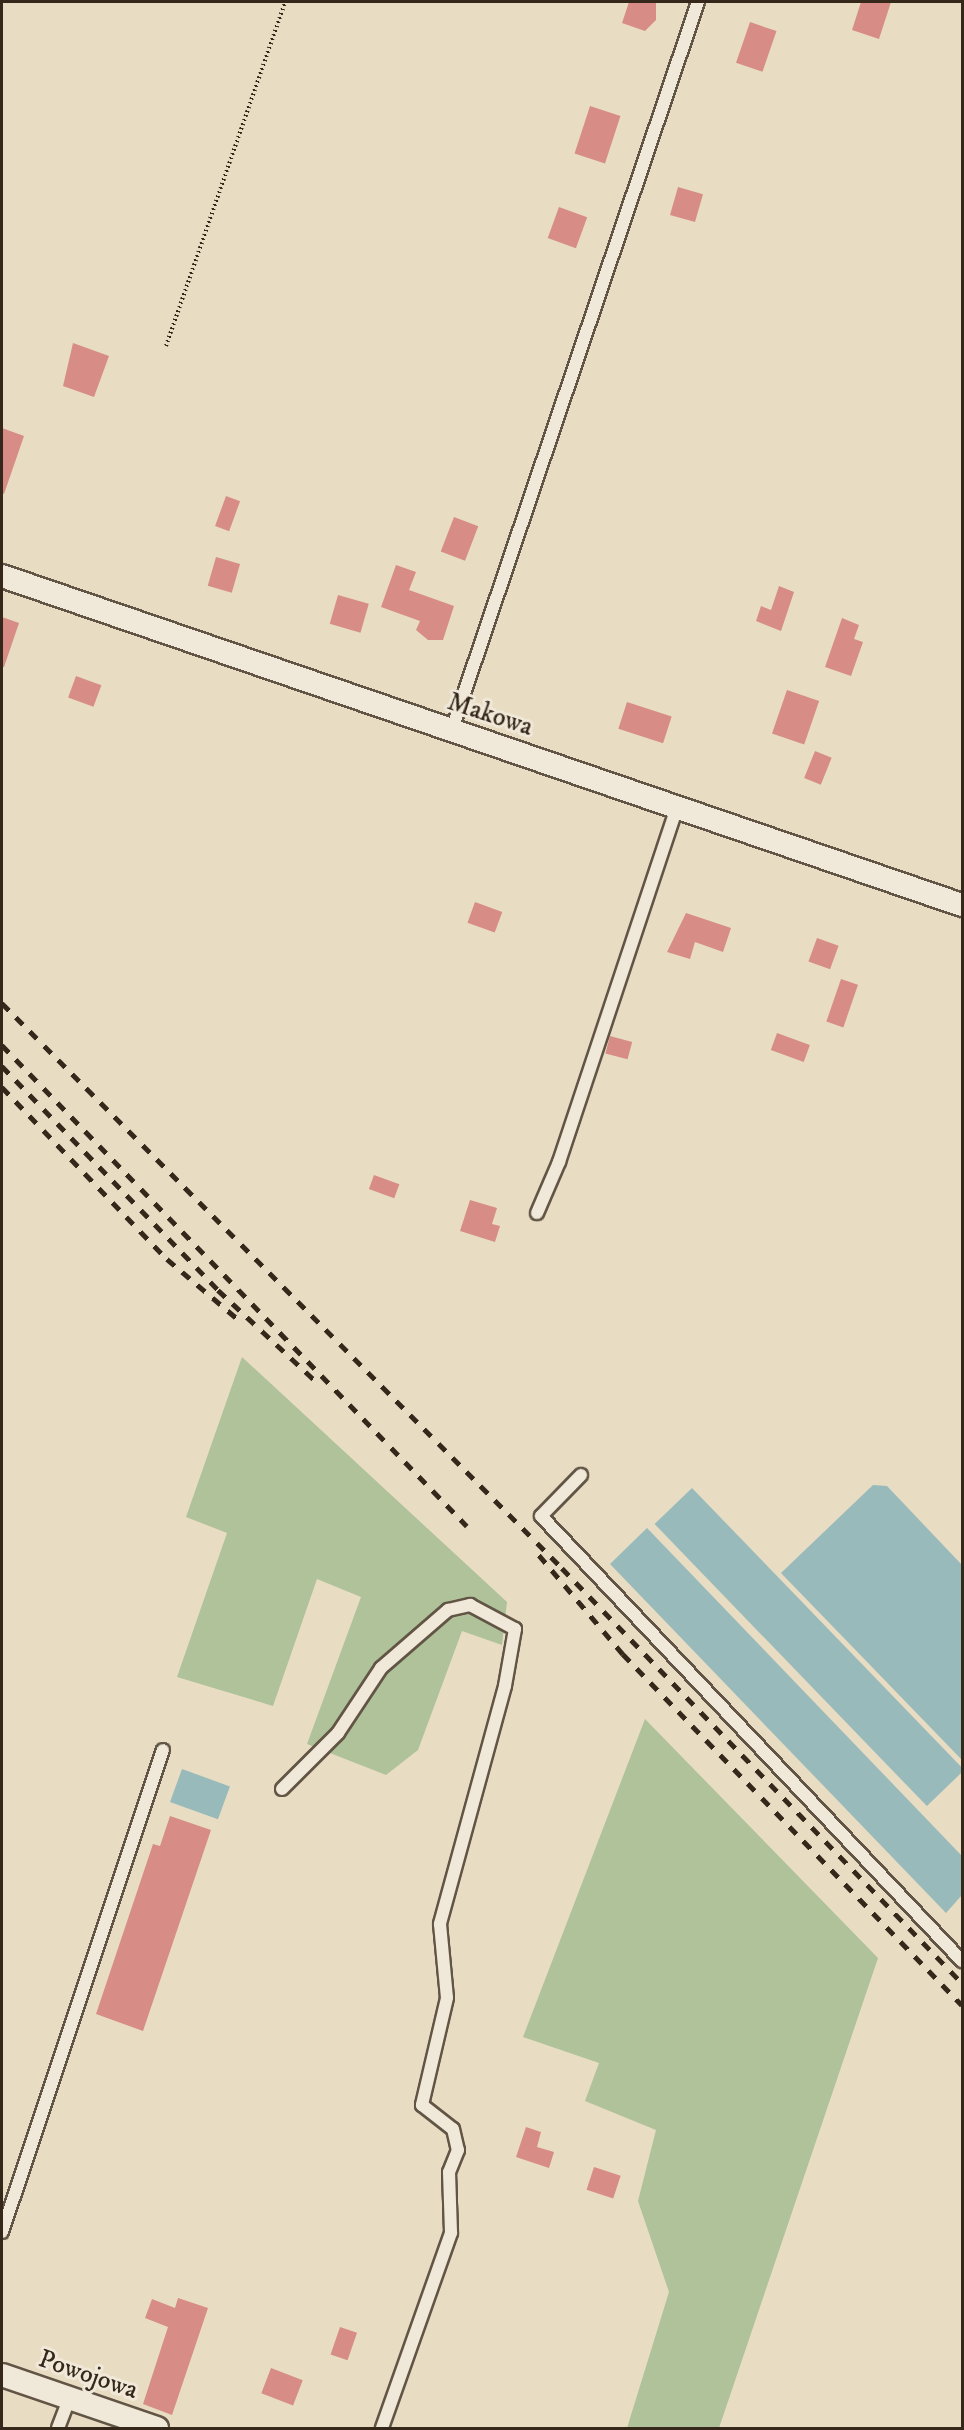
<!DOCTYPE html>
<style>
body{margin:0}
#map{position:relative;width:964px;height:2430px;overflow:hidden;background:#e8dcc3;font-family:"IM FELL DW Pica",serif}
div>[style]{position:absolute}
.green>*{inset:0;background:#afc299}
.water>*{inset:0;background:#99babb;transform-origin:0 0}
.building>*{inset:0;background:#d78d86;transform-origin:0 0}
.path>*{height:4px;margin-top:-2px;transform-origin:0;background:repeating-linear-gradient(90deg,#35281b 0 1.5px,transparent 0 4.5px)}
.roads{filter:drop-shadow(2px 0 #625545) drop-shadow(-2px 0 #625545) drop-shadow(0 2px #625545) drop-shadow(0 -2px #625545)}
.service>*{height:12px;margin:-6px;padding:0 6px;transform-origin:6px;border-radius:6px;background:#f0e8d8}
.minor>*{height:22px;margin:-11px;padding:0 11px;transform-origin:11px;border-radius:11px;background:#f0e8d8}
.rail>*{height:4.5px;margin-top:-2.25px;transform-origin:0;background:repeating-linear-gradient(90deg,#35281b 0 10px,transparent 0 20px)}
span{translate:-50% -50%;white-space:nowrap;text-align:center;line-height:1.15;-webkit-text-stroke:6px #f0e8d8;paint-order:stroke}
.street-label{font-size:26px;color:#35281b}
.frame{position:absolute;inset:0;border:3px solid #35281b;pointer-events:none}
</style>
<div id="map">
<div class="green">
<div style="clip-path:polygon(242px 1357px,507px 1602px,502px 1645px,462px 1631px,418px 1750px,386px 1775px,307px 1744px,361px 1597px,317px 1579px,273px 1706px,177px 1677px,227px 1533px,186px 1517px)"></div>
<div style="clip-path:polygon(645px 1719px,878px 1958px,719px 2428px,627px 2428px,669px 2292px,638px 2201px,656px 2130px,585px 2101px,599px 2063px,523px 2037px)"></div>
</div>
<div class="water">
<div style="clip-path:polygon(873px 1485px,887px 1486px,962px 1565px,962px 1760px,781px 1573px)"></div>
<div style="left:692px;top:1488px;width:392px;height:52px;rotate:46deg"></div>
<div style="clip-path:polygon(647px 1528px,962px 1856px,962px 1895px,946px 1913px,610px 1564px)"></div>
<div style="left:182px;top:1769px;width:51px;height:35px;rotate:20deg"></div>
</div>
<div class="building">
<div style="clip-path:polygon(629px 2px,656px 2px,656px 20px,645px 31px,622px 23px)"></div>
<div style="clip-path:polygon(861px 2px,891px 2px,879px 39px,852px 30px)"></div>
<div style="left:750px;top:22px;width:28px;height:43px;rotate:19deg"></div>
<div style="left:590px;top:106px;width:32px;height:50px;rotate:18deg"></div>
<div style="left:678px;top:187px;width:26px;height:29px;rotate:16deg"></div>
<div style="left:559px;top:207px;width:30px;height:33px;rotate:20deg"></div>
<div style="clip-path:polygon(73px 343px,109px 356px,94px 397px,63px 386px)"></div>
<div style="clip-path:polygon(2px 428px,24px 436px,4px 494px,2px 493px)"></div>
<div style="left:226px;top:496px;width:15px;height:32px;rotate:20deg"></div>
<div style="left:454px;top:517px;width:26px;height:37px;rotate:21deg"></div>
<div style="left:216px;top:557px;width:25px;height:30px;rotate:16deg"></div>
<div style="clip-path:polygon(396px 565px,416px 572px,409px 590px,454px 606px,443px 640px,428px 640px,416px 630px,420px 621px,381px 607px)"></div>
<div style="clip-path:polygon(779px 586px,794px 592px,781px 631px,756px 621px,761px 606px,771px 610px)"></div>
<div style="left:338px;top:595px;width:32px;height:30px;rotate:16deg"></div>
<div style="clip-path:polygon(2px 617px,19px 623px,4px 667px,2px 667px)"></div>
<div style="clip-path:polygon(842px 618px,859px 625px,854px 639px,863px 642px,851px 676px,825px 667px)"></div>
<div style="left:76px;top:676px;width:27px;height:23px;rotate:20deg"></div>
<div style="left:787px;top:690px;width:34px;height:46px;rotate:19deg"></div>
<div style="left:627px;top:702px;width:47px;height:28px;rotate:18deg"></div>
<div style="left:815px;top:751px;width:18px;height:29px;rotate:22deg"></div>
<div style="left:475px;top:902px;width:29px;height:22px;rotate:20deg"></div>
<div style="clip-path:polygon(686px 913px,731px 928px,723px 952px,695px 942px,690px 959px,667px 952px)"></div>
<div style="left:817px;top:938px;width:23px;height:25px;rotate:20deg"></div>
<div style="left:841px;top:979px;width:18px;height:45px;rotate:19deg"></div>
<div style="left:777px;top:1033px;width:35px;height:18px;rotate:20deg"></div>
<div style="left:610px;top:1036px;width:23px;height:18px;rotate:15deg"></div>
<div style="left:374px;top:1175px;width:27px;height:15px;rotate:20deg"></div>
<div style="clip-path:polygon(470px 1200px,497px 1208px,492px 1224px,500px 1226px,495px 1242px,460px 1231px)"></div>
<div style="clip-path:polygon(170px 1816px,211px 1830px,143px 2031px,96px 2014px,153px 1844px,160px 1846px)"></div>
<div style="clip-path:polygon(526px 2127px,541px 2132px,537px 2147px,554px 2152px,549px 2168px,516px 2157px)"></div>
<div style="left:594px;top:2167px;width:28px;height:24px;rotate:18deg"></div>
<div style="clip-path:polygon(178px 2298px,208px 2308px,172px 2415px,143px 2404px,168px 2327px,145px 2318px,152px 2299px,175px 2308px)"></div>
<div style="left:340px;top:2327px;width:18px;height:29px;rotate:19deg"></div>
<div style="left:271px;top:2368px;width:34px;height:27px;rotate:21deg"></div>
</div>
<div class="path">
<div style="left:166px;top:346px;width:364px;rotate:-70.9deg"></div>
</div>
<div class="roads">
<div class="service">
<div style="left:451px;top:732px;width:771px;rotate:-71.31deg"></div>
<div style="left:537px;top:1213px;width:56px;rotate:-66.7deg"></div>
<div style="left:559px;top:1162px;width:374px;rotate:-71.6deg"></div>
<div style="left:581px;top:1475px;width:57px;rotate:134.3deg"></div>
<div style="left:541px;top:1516px;width:613px;rotate:46.59deg"></div>
<div style="left:282px;top:1789px;width:79px;rotate:-45deg"></div>
<div style="left:338px;top:1733px;width:78px;rotate:-56.5deg"></div>
<div style="left:381px;top:1668px;width:89px;rotate:-40.9deg"></div>
<div style="left:448px;top:1610px;width:23px;rotate:-13deg"></div>
<div style="left:470px;top:1605px;width:51px;rotate:28.1deg"></div>
<div style="left:515px;top:1629px;width:58px;rotate:100deg"></div>
<div style="left:505px;top:1686px;width:247px;rotate:105.3deg"></div>
<div style="left:440px;top:1924px;width:74px;rotate:84.6deg"></div>
<div style="left:447px;top:1998px;width:110px;rotate:103.2deg"></div>
<div style="left:422px;top:2105px;width:39px;rotate:38deg"></div>
<div style="left:453px;top:2129px;width:22px;rotate:77deg"></div>
<div style="left:458px;top:2150px;width:24px;rotate:112deg"></div>
<div style="left:449px;top:2172px;width:61px;rotate:88.1deg"></div>
<div style="left:451px;top:2233px;width:207px;rotate:109.5deg"></div>
<div style="left:2px;top:2232px;width:508px;rotate:-71.53deg"></div>
<div style="left:58px;top:2428px;width:31px;rotate:-69deg"></div>
</div>
<div class="minor">
<div style="left:2px;top:576px;width:1015px;rotate:18.92deg"></div>
<div style="left:2px;top:2375px;width:164px;rotate:18.9deg"></div>
</div>
</div>
<div class="rail">
<div style="left:2px;top:1003px;width:796px;rotate:45.25deg"></div>
<div style="left:562px;top:1568px;width:576px;rotate:46.05deg"></div>
<div style="left:2px;top:1045px;width:669px;rotate:45.97deg"></div>
<div style="left:2px;top:1066px;width:311px;rotate:46deg"></div>
<div style="left:218px;top:1290px;width:139px;rotate:43deg"></div>
<div style="left:2px;top:1087px;width:238px;rotate:46.2deg"></div>
<div style="left:167px;top:1259px;width:94px;rotate:40.3deg"></div>
<div style="left:539px;top:1555px;width:130px;rotate:49.7deg"></div>
<div style="left:623px;top:1654px;width:488px;rotate:46deg"></div>
</div>
<div class="street-label">
<span style="left:490px;top:715px;rotate:18deg">Makowa</span>
<span style="left:88px;top:2375px;rotate:19deg">Powojowa</span>
</div>
<div class="frame"></div>
</div>
